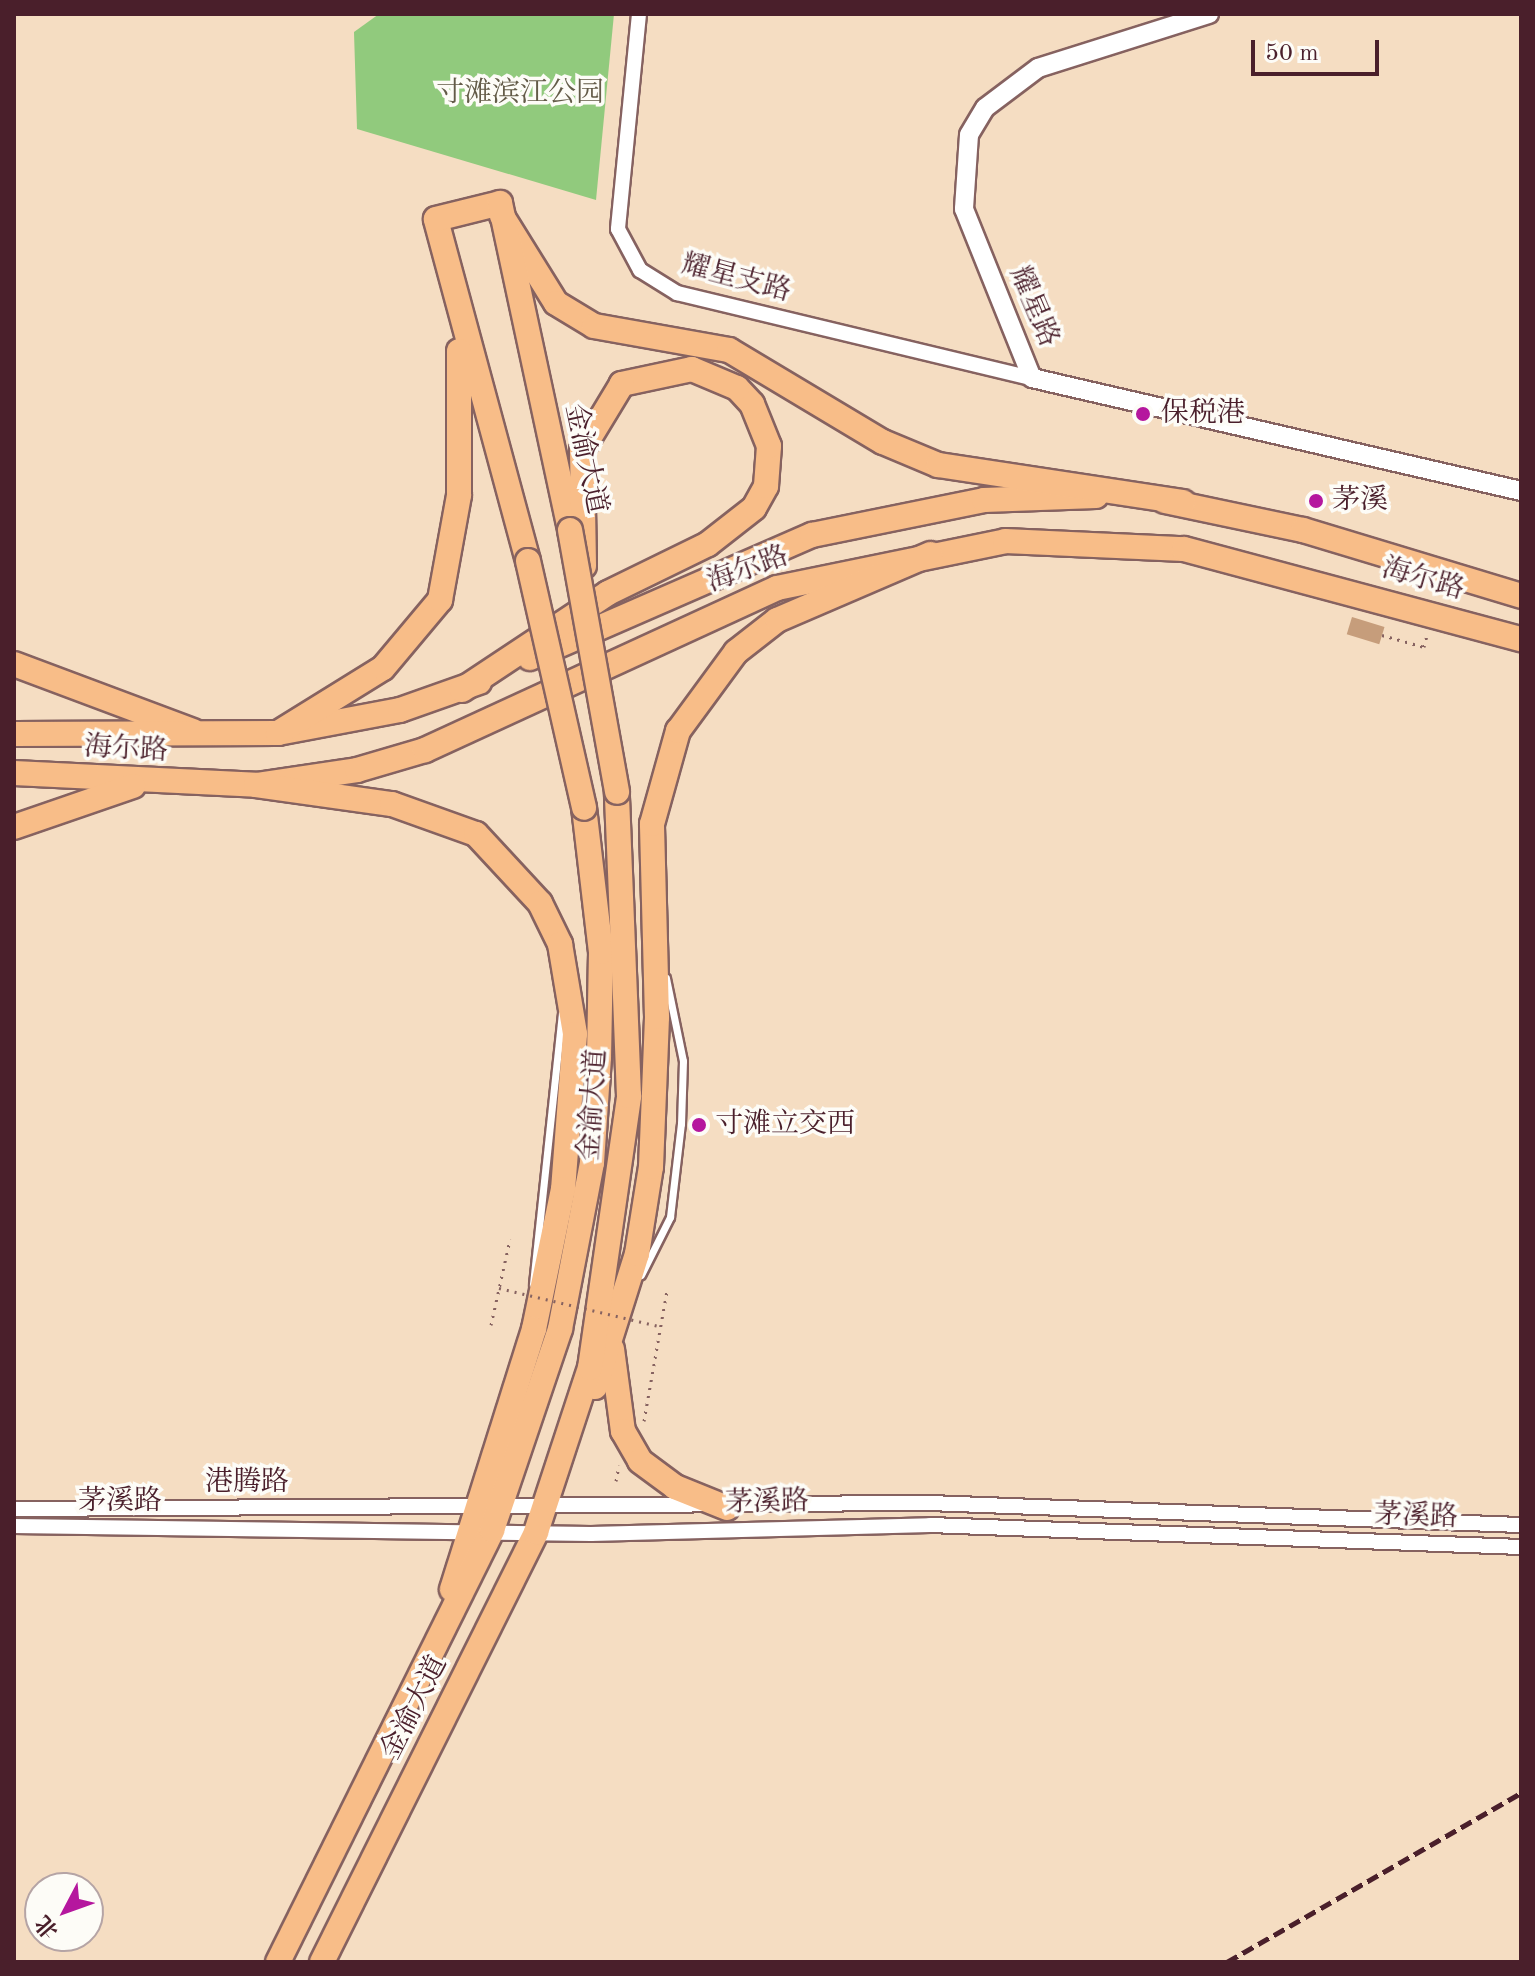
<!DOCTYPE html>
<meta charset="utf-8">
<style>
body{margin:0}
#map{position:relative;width:1535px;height:1976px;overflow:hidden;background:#f5ddc2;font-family:"Old Standard TT","Noto Serif SC",serif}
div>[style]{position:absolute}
.green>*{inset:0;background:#91ca7d}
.building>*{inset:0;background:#c69d7b;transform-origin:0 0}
.path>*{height:3px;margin-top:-1.5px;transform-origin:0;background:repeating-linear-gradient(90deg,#866260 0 2px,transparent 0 8px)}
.roads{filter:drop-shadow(2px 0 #866260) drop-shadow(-2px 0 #866260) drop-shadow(0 2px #866260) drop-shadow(0 -2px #866260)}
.service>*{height:7px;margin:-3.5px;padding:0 3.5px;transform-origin:3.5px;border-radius:3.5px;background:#fff}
.minor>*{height:14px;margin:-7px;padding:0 7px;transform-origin:7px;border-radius:7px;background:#fff}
.tertiary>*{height:18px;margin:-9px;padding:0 9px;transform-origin:9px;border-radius:9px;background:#fff}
.primary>*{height:24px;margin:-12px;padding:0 12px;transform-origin:12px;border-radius:12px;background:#f8bd88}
.trunk>*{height:24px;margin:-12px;padding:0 12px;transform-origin:12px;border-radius:12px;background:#f8bd88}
.rail>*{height:5px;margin-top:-2.5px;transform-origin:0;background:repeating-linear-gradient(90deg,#4a1f2b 0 12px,transparent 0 18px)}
.path-bridge>*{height:3px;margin-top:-1.5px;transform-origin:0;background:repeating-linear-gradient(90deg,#866260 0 2px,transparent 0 8px)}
.bridges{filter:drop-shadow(2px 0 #866260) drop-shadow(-2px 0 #866260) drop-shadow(0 2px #866260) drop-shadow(0 -2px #866260)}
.trunk-bridge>*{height:24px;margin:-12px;padding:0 12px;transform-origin:12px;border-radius:12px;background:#f8bd88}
.dots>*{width:22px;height:22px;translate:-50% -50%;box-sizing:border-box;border:4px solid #fdfcf7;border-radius:50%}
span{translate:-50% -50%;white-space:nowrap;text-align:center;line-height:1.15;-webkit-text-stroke:7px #fdfcf7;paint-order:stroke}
.park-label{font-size:28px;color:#635b48}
.street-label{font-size:28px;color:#4a1f2b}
.poi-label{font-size:28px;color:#4a1f2b}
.left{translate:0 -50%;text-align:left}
.frame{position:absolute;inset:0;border:16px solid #4a1f2b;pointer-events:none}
.north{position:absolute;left:24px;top:1872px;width:80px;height:80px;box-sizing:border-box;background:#fdfcf7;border:2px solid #b5a4a5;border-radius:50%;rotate:229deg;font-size:22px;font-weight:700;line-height:32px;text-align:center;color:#4a1f2b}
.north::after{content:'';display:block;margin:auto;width:28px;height:36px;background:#b5179e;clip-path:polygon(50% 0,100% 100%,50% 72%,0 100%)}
.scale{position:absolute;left:1251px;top:40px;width:128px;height:36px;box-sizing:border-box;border:4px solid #4a1f2b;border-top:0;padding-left:10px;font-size:24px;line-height:28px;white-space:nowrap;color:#4a1f2b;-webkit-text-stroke:6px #fdfcf7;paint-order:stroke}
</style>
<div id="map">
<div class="green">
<div style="clip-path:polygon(379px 14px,614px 14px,596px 200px,357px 129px,354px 32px)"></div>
</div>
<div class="building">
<div style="left:1352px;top:617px;width:34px;height:18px;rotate:17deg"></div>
</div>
<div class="path">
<div style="left:1382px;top:635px;width:44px;rotate:15.9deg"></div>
<div style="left:1424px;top:647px;width:12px;rotate:-76deg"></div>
<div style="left:491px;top:1325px;width:88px;rotate:-77.5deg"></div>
<div style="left:644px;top:1421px;width:132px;rotate:-80deg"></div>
<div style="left:616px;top:1481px;width:16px;rotate:-79deg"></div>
</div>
<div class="roads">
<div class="service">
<div style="left:641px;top:1275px;width:65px;rotate:-63.4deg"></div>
<div style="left:670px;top:1217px;width:94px;rotate:-83.3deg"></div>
<div style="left:681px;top:1124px;width:63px;rotate:-88.2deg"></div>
<div style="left:683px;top:1061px;width:85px;rotate:-101.6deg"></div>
<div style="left:533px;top:1284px;width:272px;rotate:-83.9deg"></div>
</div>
<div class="minor">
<div style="left:639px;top:14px;width:216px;rotate:95.6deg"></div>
<div style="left:618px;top:229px;width:47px;rotate:61.8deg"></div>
<div style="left:640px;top:270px;width:44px;rotate:31.9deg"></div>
<div style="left:677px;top:293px;width:365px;rotate:13.5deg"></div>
<div style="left:14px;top:1509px;width:915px;rotate:-0.38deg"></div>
<div style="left:929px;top:1503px;width:592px;rotate:2.13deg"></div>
<div style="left:14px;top:1526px;width:577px;rotate:0.79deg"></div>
<div style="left:591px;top:1534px;width:339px;rotate:-1.5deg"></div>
<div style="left:930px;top:1525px;width:591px;rotate:2.13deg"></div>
</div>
<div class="tertiary">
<div style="left:1209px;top:14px;width:179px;rotate:162.5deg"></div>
<div style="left:1038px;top:68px;width:66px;rotate:143deg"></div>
<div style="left:985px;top:108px;width:31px;rotate:121deg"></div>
<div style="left:969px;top:135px;width:74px;rotate:93.9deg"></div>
<div style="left:964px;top:209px;width:182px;rotate:68.1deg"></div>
<div style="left:1032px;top:378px;width:502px;rotate:13.01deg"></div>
</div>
<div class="primary">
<div style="left:1165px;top:501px;width:141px;rotate:11.9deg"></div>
<div style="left:1303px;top:530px;width:228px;rotate:16.8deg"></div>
<div style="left:530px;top:658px;width:308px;rotate:-23.6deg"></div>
<div style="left:812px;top:535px;width:176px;rotate:-11.5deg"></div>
<div style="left:984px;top:500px;width:112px;rotate:-2deg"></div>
<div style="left:14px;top:664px;width:191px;rotate:20.5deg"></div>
<div style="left:14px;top:734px;width:264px;rotate:-0.2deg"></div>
<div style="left:278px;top:733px;width:124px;rotate:-10.7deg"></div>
<div style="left:400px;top:710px;width:84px;rotate:-19.5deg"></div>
<div style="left:14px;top:773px;width:242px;rotate:2.8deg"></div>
<div style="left:256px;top:785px;width:102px;rotate:-8.4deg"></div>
<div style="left:357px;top:770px;width:71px;rotate:-16.4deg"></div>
<div style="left:425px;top:750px;width:387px;rotate:-24.7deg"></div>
<div style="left:777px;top:588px;width:233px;rotate:-11.6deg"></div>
<div style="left:1005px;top:541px;width:179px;rotate:2.6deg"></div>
<div style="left:1184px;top:549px;width:349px;rotate:15deg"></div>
<div style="left:14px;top:827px;width:126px;rotate:-19deg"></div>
</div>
<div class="trunk">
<div style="left:502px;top:216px;width:102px;rotate:58.2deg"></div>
<div style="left:556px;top:303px;width:44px;rotate:31.2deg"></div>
<div style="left:594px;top:326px;width:137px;rotate:10.1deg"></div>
<div style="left:729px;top:350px;width:179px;rotate:30.9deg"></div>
<div style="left:883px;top:442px;width:60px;rotate:22.7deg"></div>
<div style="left:938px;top:465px;width:248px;rotate:8.6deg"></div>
<div style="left:528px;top:561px;width:354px;rotate:-105.1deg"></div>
<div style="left:436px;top:219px;width:66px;rotate:-14deg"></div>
<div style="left:500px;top:203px;width:334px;rotate:77.9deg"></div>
<div style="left:462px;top:690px;width:175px;rotate:-33.6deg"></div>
<div style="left:608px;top:593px;width:111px;rotate:-26.1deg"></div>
<div style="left:708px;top:544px;width:58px;rotate:-38deg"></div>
<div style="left:754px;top:508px;width:25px;rotate:-61deg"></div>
<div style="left:766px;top:486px;width:40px;rotate:-85.7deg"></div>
<div style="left:769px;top:446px;width:45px;rotate:-112deg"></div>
<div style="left:752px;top:404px;width:22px;rotate:-133deg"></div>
<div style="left:737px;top:388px;width:49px;rotate:-157.1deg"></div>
<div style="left:692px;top:369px;width:72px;rotate:167.9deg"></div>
<div style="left:622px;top:384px;width:77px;rotate:121.2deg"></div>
<div style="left:582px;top:450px;width:116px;rotate:89deg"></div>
<div style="left:278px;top:733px;width:123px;rotate:-31.8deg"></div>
<div style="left:383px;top:668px;width:89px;rotate:-50deg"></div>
<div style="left:440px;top:600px;width:107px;rotate:-79.7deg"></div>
<div style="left:459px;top:495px;width:144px;rotate:-90deg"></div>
<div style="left:256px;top:785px;width:137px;rotate:8deg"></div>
<div style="left:392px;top:804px;width:89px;rotate:19.7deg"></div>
<div style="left:476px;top:834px;width:94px;rotate:47.2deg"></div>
<div style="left:540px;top:903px;width:46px;rotate:64deg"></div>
<div style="left:560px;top:944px;width:91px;rotate:80.5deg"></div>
<div style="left:575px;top:1034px;width:155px;rotate:94.4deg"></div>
<div style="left:563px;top:1189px;width:143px;rotate:101.7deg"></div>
<div style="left:534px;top:1329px;width:273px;rotate:107.5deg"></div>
<div style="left:612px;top:1349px;width:83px;rotate:82.4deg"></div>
<div style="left:623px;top:1431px;width:34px;rotate:60deg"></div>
<div style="left:640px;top:1461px;width:44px;rotate:36.6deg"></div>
<div style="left:675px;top:1487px;width:56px;rotate:22deg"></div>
<div style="left:595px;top:1387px;width:139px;rotate:-72.5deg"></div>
<div style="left:637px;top:1254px;width:88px;rotate:-80.9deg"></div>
<div style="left:651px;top:1167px;width:150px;rotate:-87.7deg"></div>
<div style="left:657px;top:1017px;width:193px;rotate:-91.5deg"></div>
<div style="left:652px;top:824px;width:97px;rotate:-74.4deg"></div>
<div style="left:678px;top:731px;width:98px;rotate:-53.7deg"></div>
<div style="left:736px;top:652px;width:52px;rotate:-38deg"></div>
<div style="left:777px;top:620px;width:167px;rotate:-23.3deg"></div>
<div style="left:278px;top:1962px;width:482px;rotate:-63.6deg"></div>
<div style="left:492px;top:1530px;width:212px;rotate:-71.3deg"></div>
<div style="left:560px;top:1329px;width:169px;rotate:-79.1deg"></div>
<div style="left:592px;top:1163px;width:106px;rotate:-86.2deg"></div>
<div style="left:599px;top:1057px;width:105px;rotate:-88.9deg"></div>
<div style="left:601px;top:952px;width:145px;rotate:-96.7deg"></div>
<div style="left:322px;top:1962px;width:480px;rotate:-63.5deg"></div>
<div style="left:536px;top:1532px;width:173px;rotate:-71.8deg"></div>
<div style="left:590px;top:1368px;width:275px;rotate:-81.8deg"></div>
<div style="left:629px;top:1096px;width:304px;rotate:-92.3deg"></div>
</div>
</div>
<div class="rail">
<div style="left:1227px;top:1962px;width:339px;rotate:-29.9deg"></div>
</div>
<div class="path-bridge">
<div style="left:499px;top:1288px;width:164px;rotate:13.4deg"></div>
</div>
<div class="bridges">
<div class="trunk-bridge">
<div style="left:570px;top:530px;width:266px;rotate:79.8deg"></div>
<div style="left:528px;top:561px;width:253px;rotate:77.2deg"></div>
</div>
</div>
<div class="dots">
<div style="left:1143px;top:414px;background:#b5179e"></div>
<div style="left:1316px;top:501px;background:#b5179e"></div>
<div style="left:699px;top:1125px;background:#b5179e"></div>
</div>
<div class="park-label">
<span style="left:520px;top:94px">寸滩滨江公园</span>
</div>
<div class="street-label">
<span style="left:736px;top:279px;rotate:15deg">耀星支路</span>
<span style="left:1033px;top:307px;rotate:67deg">耀星路</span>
<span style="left:585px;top:459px;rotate:78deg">金渝大道</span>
<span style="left:748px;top:570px;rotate:-20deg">海尔路</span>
<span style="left:1423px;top:580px;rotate:16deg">海尔路</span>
<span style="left:126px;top:750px;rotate:3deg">海尔路</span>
<span style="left:594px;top:1105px;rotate:-86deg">金渝大道</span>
<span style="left:247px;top:1483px">港腾路</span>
<span style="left:120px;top:1502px">茅溪路</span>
<span style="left:767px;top:1503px;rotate:-1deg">茅溪路</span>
<span style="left:1416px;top:1517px;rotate:2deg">茅溪路</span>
<span style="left:415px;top:1708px;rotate:-63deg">金渝大道</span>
</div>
<div class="poi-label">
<span class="left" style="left:1161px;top:414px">保税港</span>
<span class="left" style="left:1332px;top:501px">茅溪</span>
<span class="left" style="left:715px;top:1125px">寸滩立交西</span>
</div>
<div class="frame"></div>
<div class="north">北</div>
<div class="scale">50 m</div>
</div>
